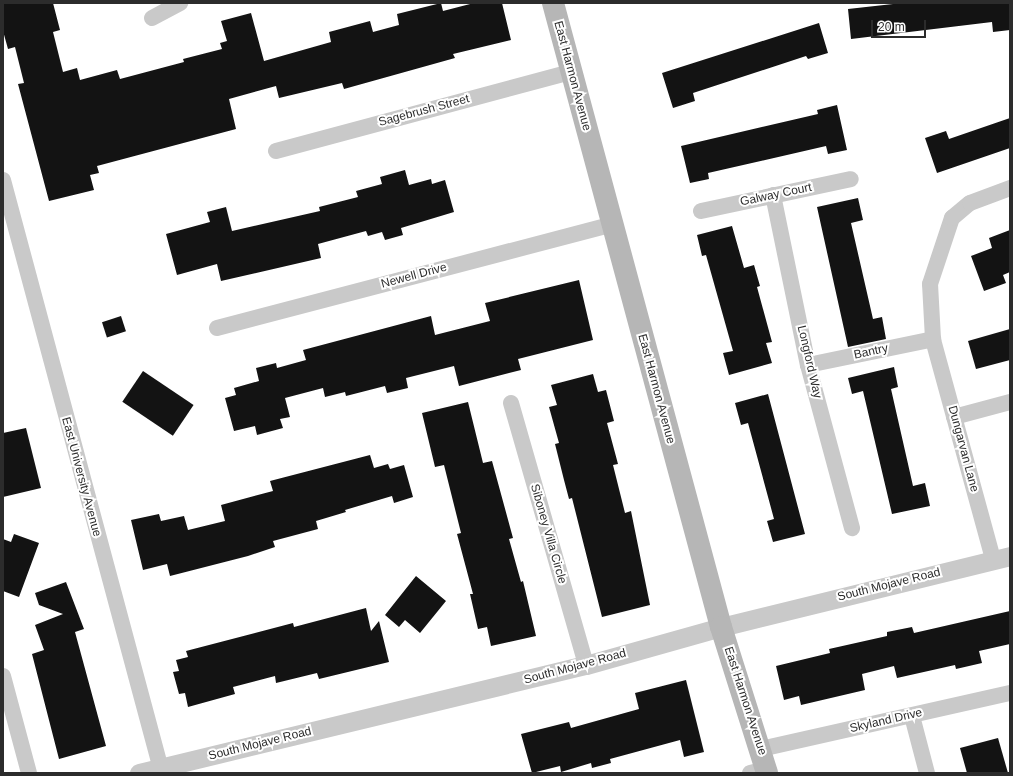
<!DOCTYPE html>
<style>
body{margin:0}
#map{position:relative;width:1013px;height:776px;overflow:hidden;background:#fff;font-family:Helvetica,sans-serif}
div>[style]{position:absolute}
.building>*{inset:0;background:#131313;transform-origin:0 0}
.minor>*{height:16px;margin:-8px;padding:0 8px;transform-origin:8px;border-radius:8px;background:#c9c9c9}
.tertiary>*{height:19px;margin:-9.5px;padding:0 9.5px;transform-origin:9.5px;border-radius:9.5px;background:#c9c9c9}
.secondary>*{height:22px;margin:-11px;padding:0 11px;transform-origin:11px;border-radius:11px;background:#b6b6b6}
span{translate:-50% -50%;white-space:nowrap;text-align:center;line-height:1.15;-webkit-text-stroke:4px #fff;paint-order:stroke}
.street-label{font-size:12px;color:#2c2c2c}
.frame{position:absolute;inset:0;border:4px solid #2c2c2c;pointer-events:none}
.scale{position:absolute;left:871px;top:20px;width:55px;height:18px;box-sizing:border-box;border:2px solid #2c2c2c;border-top:0;padding-left:5px;font-size:12px;line-height:14px;white-space:nowrap;color:#2c2c2c;-webkit-text-stroke:3px #fff;paint-order:stroke}
</style>
<div id="map">
<div class="building">
<div style="clip-path:polygon(3px 3px,53px 3px,60px 30px,53px 32px,63px 72px,77px 68px,80px 80px,117px 70px,120px 79px,184px 62px,183px 59px,222px 49px,220px 43px,227px 41px,221px 21px,251px 13px,264px 61px,331px 42px,329px 32px,370px 21px,373px 32px,399px 25px,397px 14px,441px 3px,443px 11px,474px 3px,502px 3px,511px 40px,453px 54px,455px 58px,344px 89px,342px 83px,279px 98px,276px 86px,229px 99px,236px 129px,97px 166px,99px 173px,90px 175px,94px 190px,49px 201px,18px 84px,24px 83px,15px 47px,8px 49px,3px 31px)"></div>
<div style="clip-path:polygon(902px 3px,1010px 3px,1010px 30px,993px 32px,992px 22px,851px 39px,848px 9px)"></div>
<div style="clip-path:polygon(819px 23px,828px 53px,808px 59px,806px 56px,693px 93px,695px 101px,673px 108px,662px 73px)"></div>
<div style="clip-path:polygon(837px 105px,847px 150px,828px 154px,826px 146px,708px 173px,709px 179px,690px 183px,681px 146px,818px 114px,817px 110px)"></div>
<div style="clip-path:polygon(1010px 118px,1010px 148px,937px 173px,925px 138px,946px 131px,949px 139px)"></div>
<div style="clip-path:polygon(405px 170px,409px 185px,431px 179px,432px 184px,445px 180px,454px 212px,401px 228px,403px 235px,385px 240px,382px 232px,368px 236px,366px 231px,318px 244px,321px 258px,221px 281px,217px 264px,177px 275px,166px 234px,210px 222px,207px 212px,226px 207px,232px 231px,320px 211px,319px 207px,358px 197px,356px 191px,382px 184px,380px 177px)"></div>
<div style="clip-path:polygon(858px 198px,863px 220px,851px 223px,873px 319px,882px 317px,886px 339px,848px 347px,817px 207px)"></div>
<div style="clip-path:polygon(732px 226px,744px 268px,754px 265px,760px 286px,757px 287px,772px 342px,766px 343px,772px 363px,729px 375px,723px 353px,733px 351px,706px 255px,702px 256px,697px 235px)"></div>
<div style="clip-path:polygon(1010px 230px,1010px 272px,1003px 275px,1006px 283px,984px 291px,971px 256px,992px 248px,989px 238px)"></div>
<div style="clip-path:polygon(579px 280px,593px 340px,518px 359px,521px 370px,459px 386px,454px 366px,406px 378px,408px 388px,387px 393px,385px 386px,346px 396px,345px 392px,325px 397px,323px 388px,285px 398px,290px 417px,280px 419px,283px 428px,257px 435px,255px 426px,234px 431px,225px 398px,236px 395px,234px 388px,259px 381px,256px 368px,276px 363px,277px 368px,306px 360px,303px 350px,431px 316px,435px 335px,490px 321px,485px 303px)"></div>
<div style="left:121px;top:316px;width:16px;height:20px;rotate:72deg"></div>
<div style="clip-path:polygon(1010px 329px,1010px 360px,976px 369px,968px 341px)"></div>
<div style="clip-path:polygon(894px 367px,898px 387px,891px 389px,913px 486px,925px 483px,930px 506px,892px 514px,863px 391px,852px 394px,848px 378px)"></div>
<div style="left:143px;top:371px;width:61px;height:37px;rotate:34deg"></div>
<div style="clip-path:polygon(593px 374px,598px 392px,606px 390px,614px 421px,607px 423px,618px 464px,613px 465px,625px 513px,631px 511px,650px 605px,602px 617px,572px 498px,569px 499px,564px 480px,555px 444px,559px 443px,549px 407px,557px 405px,551px 385px)"></div>
<div style="clip-path:polygon(768px 394px,805px 534px,773px 542px,767px 521px,774px 519px,748px 423px,741px 425px,735px 403px)"></div>
<div style="clip-path:polygon(468px 402px,483px 463px,492px 461px,513px 538px,509px 539px,521px 582px,523px 581px,536px 636px,491px 646px,487px 627px,478px 629px,470px 594px,473px 594px,457px 534px,461px 533px,444px 465px,435px 467px,422px 413px)"></div>
<div style="clip-path:polygon(26px 428px,41px 488px,3px 497px,3px 433px)"></div>
<div style="clip-path:polygon(370px 455px,374px 468px,388px 464px,390px 469px,404px 465px,413px 497px,394px 503px,392px 496px,345px 510px,346px 512px,316px 521px,318px 529px,273px 541px,275px 547px,248px 556px,170px 576px,167px 564px,143px 570px,131px 520px,159px 514px,161px 521px,184px 516px,188px 530px,225px 521px,221px 505px,273px 491px,270px 481px)"></div>
<div style="clip-path:polygon(14px 534px,39px 543px,19px 597px,3px 591px,3px 539px,11px 542px)"></div>
<div style="clip-path:polygon(416px 576px,446px 601px,420px 633px,405px 620px,399px 627px,385px 615px)"></div>
<div style="clip-path:polygon(66px 582px,84px 629px,75px 632px,106px 746px,59px 759px,32px 654px,44px 650px,35px 625px,63px 614px,39px 605px,35px 593px)"></div>
<div style="clip-path:polygon(366px 608px,371px 631px,379px 621px,389px 662px,319px 679px,317px 673px,276px 683px,275px 676px,233px 687px,235px 694px,188px 707px,185px 693px,179px 694px,173px 672px,179px 671px,176px 660px,188px 657px,186px 651px,293px 623px,294px 627px)"></div>
<div style="clip-path:polygon(1010px 611px,1010px 644px,979px 651px,982px 663px,956px 669px,955px 665px,897px 678px,894px 666px,862px 674px,865px 690px,801px 705px,799px 696px,784px 700px,776px 666px,830px 653px,829px 649px,887px 636px,887px 632px,912px 627px,914px 633px)"></div>
<div style="clip-path:polygon(686px 680px,704px 752px,684px 757px,680px 740px,610px 759px,611px 763px,592px 768px,591px 763px,561px 772px,560px 766px,532px 773px,521px 734px,569px 722px,571px 728px,639px 709px,635px 693px)"></div>
<div style="clip-path:polygon(998px 738px,1008px 773px,967px 773px,960px 748px)"></div>
</div>
<div class="minor">
<div style="left:152px;top:18px;width:32px;rotate:-28deg"></div>
<div style="left:276px;top:151px;width:305px;rotate:-15deg"></div>
<div style="left:3px;top:180px;width:614px;rotate:74.99deg"></div>
<div style="left:773px;top:195px;width:174px;rotate:78.4deg"></div>
<div style="left:808px;top:365px;width:169px;rotate:74.9deg"></div>
<div style="left:701px;top:211px;width:153px;rotate:-12deg"></div>
<div style="left:217px;top:328px;width:407px;rotate:-14.7deg"></div>
<div style="left:808px;top:365px;width:128px;rotate:-11.7deg"></div>
<div style="left:511px;top:403px;width:273px;rotate:74deg"></div>
<div style="left:954px;top:417px;width:58px;rotate:-15deg"></div>
<div style="left:993px;top:559px;width:228px;rotate:-105.3deg"></div>
<div style="left:933px;top:339px;width:55px;rotate:-93.1deg"></div>
<div style="left:930px;top:284px;width:70px;rotate:-71.6deg"></div>
<div style="left:952px;top:218px;width:23px;rotate:-40deg"></div>
<div style="left:970px;top:203px;width:43px;rotate:-20.6deg"></div>
<div style="left:3px;top:676px;width:100px;rotate:75deg"></div>
<div style="left:912px;top:716px;width:59px;rotate:75.3deg"></div>
<div style="left:761px;top:749px;width:255px;rotate:-12.7deg"></div>
<div style="left:750px;top:773px;width:16px;rotate:-14deg"></div>
</div>
<div class="tertiary">
<div style="left:139px;top:773px;width:460px;rotate:-13.6deg"></div>
<div style="left:586px;top:665px;width:140px;rotate:-15.7deg"></div>
<div style="left:721px;top:627px;width:298px;rotate:-13.8deg"></div>
</div>
<div class="secondary">
<div style="left:553px;top:3px;width:646px;rotate:74.93deg"></div>
<div style="left:721px;top:627px;width:153px;rotate:72.5deg"></div>
</div>
<div class="street-label">
<span style="left:572px;top:76px;rotate:75deg">East Harmon Avenue</span>
<span style="left:424px;top:111px;rotate:-15deg">Sagebrush Street</span>
<span style="left:776px;top:195px;rotate:-12deg">Galway Court</span>
<span style="left:414px;top:276px;rotate:-15deg">Newell Drive</span>
<span style="left:871px;top:352px;rotate:-12deg">Bantry</span>
<span style="left:809px;top:362px;rotate:77deg">Longford Way</span>
<span style="left:656px;top:389px;rotate:75deg">East Harmon Avenue</span>
<span style="left:963px;top:449px;rotate:75deg">Dungarvan Lane</span>
<span style="left:81px;top:477px;rotate:75deg">East University Avenue</span>
<span style="left:548px;top:534px;rotate:74deg">Siboney Villa Circle</span>
<span style="left:889px;top:585px;rotate:-14deg">South Mojave Road</span>
<span style="left:575px;top:667px;rotate:-15deg">South Mojave Road</span>
<span style="left:745px;top:701px;rotate:72deg">East Harmon Avenue</span>
<span style="left:886px;top:721px;rotate:-13deg">Skyland Drive</span>
<span style="left:260px;top:744px;rotate:-14deg">South Mojave Road</span>
</div>
<div class="frame"></div>
<div class="scale">20 m</div>
</div>
